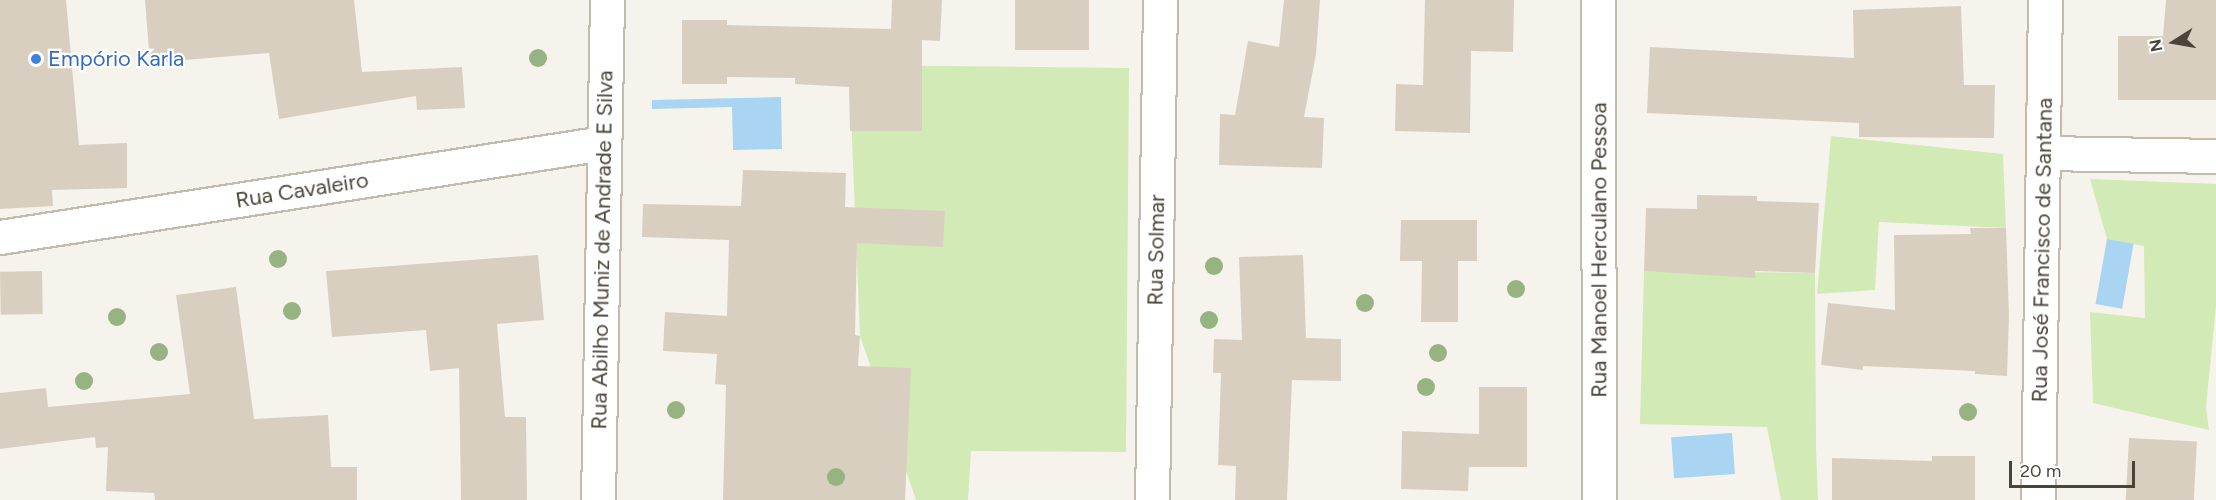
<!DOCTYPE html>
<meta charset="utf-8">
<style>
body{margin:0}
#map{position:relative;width:2216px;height:500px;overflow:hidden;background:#f6f3ec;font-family:Figtree,sans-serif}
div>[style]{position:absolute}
.green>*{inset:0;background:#d2eab5}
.water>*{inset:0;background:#a9d4f2;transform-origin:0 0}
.building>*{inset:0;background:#d8cfc1;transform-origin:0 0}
.roads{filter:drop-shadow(2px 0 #c2bbae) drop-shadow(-2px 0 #c2bbae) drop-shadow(0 2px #c2bbae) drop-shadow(0 -2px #c2bbae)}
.street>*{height:33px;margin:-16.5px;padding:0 16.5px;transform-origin:16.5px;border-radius:16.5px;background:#fff}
.trees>*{width:18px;height:18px;margin:-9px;border-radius:50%;background:#97b381}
.dots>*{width:16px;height:16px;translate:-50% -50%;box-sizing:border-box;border:3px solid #fff;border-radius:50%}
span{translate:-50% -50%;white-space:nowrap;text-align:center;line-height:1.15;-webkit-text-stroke:4.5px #fff;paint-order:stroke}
.shop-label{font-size:22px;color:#366cbe}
.left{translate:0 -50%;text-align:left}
.street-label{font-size:22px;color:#4b4439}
.north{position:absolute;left:2144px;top:12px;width:60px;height:60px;-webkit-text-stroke:4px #fff;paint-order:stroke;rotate:259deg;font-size:16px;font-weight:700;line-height:24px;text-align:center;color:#4b4439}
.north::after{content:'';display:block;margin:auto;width:21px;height:27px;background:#4b4439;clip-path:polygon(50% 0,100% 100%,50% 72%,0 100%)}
.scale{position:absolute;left:2009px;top:461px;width:126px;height:27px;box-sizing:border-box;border:3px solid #4b4439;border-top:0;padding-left:8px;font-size:18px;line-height:21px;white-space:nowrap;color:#4b4439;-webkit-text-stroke:4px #fff;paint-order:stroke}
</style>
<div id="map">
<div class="green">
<div style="clip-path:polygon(849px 65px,1129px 68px,1126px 452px,971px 451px,968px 500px,916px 500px,860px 336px)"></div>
<div style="clip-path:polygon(1831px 136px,2003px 154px,2006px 228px,1879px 222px,1875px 290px,1817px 294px)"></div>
<div style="clip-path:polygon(2090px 179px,2216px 184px,2216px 306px,2206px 407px,2209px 430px,2093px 403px,2090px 312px,2145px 318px,2144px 246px,2107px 239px)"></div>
<div style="clip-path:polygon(1644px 271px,1815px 273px,1816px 447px,1818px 500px,1781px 500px,1767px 427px,1640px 424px)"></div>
</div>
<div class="water">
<div style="clip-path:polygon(781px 97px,782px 149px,733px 150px,732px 107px,652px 109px,652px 100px)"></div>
<div style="left:2107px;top:239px;width:27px;height:66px;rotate:10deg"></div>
<div style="left:1732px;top:433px;width:41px;height:61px;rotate:86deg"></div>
</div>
<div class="building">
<div style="clip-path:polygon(0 0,66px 0,79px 145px,127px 143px,127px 188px,52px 190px,53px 206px,0 209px)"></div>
<div style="clip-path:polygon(145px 0,354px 0,362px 72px,462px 67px,465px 108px,417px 110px,416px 96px,279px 119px,269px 53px,150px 63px)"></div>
<div style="clip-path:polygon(892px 0,942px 0,940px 41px,922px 40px,922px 131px,850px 131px,849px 87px,795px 84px,795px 78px,727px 77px,727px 84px,682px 84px,682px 20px,727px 20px,727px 25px,891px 29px)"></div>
<div style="left:1015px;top:0;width:74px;height:50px"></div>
<div style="clip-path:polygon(1284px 0,1320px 0,1316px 54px,1304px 117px,1324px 118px,1322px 168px,1219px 165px,1220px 114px,1235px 115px,1248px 41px,1279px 47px)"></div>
<div style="clip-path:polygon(1425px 0,1514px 0,1513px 52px,1471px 51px,1470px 133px,1395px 131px,1396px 84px,1423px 85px)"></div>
<div style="clip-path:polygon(2166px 0,2216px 0,2216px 100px,2118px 100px,2118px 36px,2163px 36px)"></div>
<div style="clip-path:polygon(1961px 6px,1964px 85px,1995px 85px,1994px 138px,1859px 137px,1859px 123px,1647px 113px,1650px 47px,1854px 58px,1853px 10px)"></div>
<div style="clip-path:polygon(743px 170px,846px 173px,845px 207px,945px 211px,943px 247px,857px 243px,855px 335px,860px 336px,858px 366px,911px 368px,905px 500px,723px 500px,726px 385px,715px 384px,717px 354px,663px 351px,665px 312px,727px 316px,729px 240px,642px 237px,643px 204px,741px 206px)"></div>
<div style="clip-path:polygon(1697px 195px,1757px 196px,1757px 201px,1819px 203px,1815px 273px,1755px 271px,1755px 278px,1644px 271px,1646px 208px,1697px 209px)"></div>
<div style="clip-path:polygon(1401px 220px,1477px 220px,1477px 261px,1458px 261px,1458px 322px,1421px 322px,1422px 261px,1400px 261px)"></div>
<div style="clip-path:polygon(1970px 228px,2006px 228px,2009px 315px,2007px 376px,1975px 374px,1975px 371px,1863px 366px,1863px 370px,1821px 365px,1828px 303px,1895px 310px,1894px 235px,1971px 234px)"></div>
<div style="clip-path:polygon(538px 255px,544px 320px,497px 324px,505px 417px,526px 417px,527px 500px,461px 500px,459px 368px,430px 371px,426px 330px,332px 337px,326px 271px)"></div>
<div style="clip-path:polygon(1303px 255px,1306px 338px,1341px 339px,1341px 381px,1292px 380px,1287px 500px,1235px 500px,1236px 466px,1218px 465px,1221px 373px,1213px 373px,1214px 339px,1242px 340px,1239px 257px)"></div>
<div style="left:42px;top:271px;width:43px;height:42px;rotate:89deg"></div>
<div style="clip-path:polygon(236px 287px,254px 419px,328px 415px,331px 467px,357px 467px,357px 500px,155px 500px,154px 493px,106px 491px,108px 447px,96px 448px,95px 437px,0 449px,0 393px,46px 388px,48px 407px,190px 394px,176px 295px)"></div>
<div style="clip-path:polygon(1479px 387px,1527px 387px,1527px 467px,1469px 467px,1468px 491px,1401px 489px,1402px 431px,1479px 434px)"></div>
<div style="left:2129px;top:438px;width:68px;height:62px;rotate:3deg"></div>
<div style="clip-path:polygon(1932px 456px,1975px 456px,1975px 500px,1832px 500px,1832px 458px,1932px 461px)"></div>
</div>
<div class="roads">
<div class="street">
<div style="left:1598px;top:0;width:500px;rotate:89.89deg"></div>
<div style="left:2044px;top:153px;width:172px;rotate:1deg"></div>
<div style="left:0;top:237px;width:611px;rotate:-8.85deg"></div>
<div style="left:598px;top:500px;width:500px;rotate:-88.97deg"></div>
<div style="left:1152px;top:500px;width:500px;rotate:-89.08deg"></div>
<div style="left:2038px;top:500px;width:500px;rotate:-89.2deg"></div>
</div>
</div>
<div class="trees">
<div style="left:538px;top:58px"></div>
<div style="left:278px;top:259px"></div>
<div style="left:1214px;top:266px"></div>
<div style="left:1516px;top:289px"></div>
<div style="left:1365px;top:303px"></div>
<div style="left:292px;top:311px"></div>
<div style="left:117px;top:317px"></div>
<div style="left:1209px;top:320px"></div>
<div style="left:159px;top:352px"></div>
<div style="left:1438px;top:353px"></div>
<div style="left:84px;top:381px"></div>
<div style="left:1426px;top:387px"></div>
<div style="left:676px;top:410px"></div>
<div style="left:1968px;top:412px"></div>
<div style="left:836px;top:477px"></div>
</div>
<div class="dots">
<div style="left:36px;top:59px;background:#3f7fe0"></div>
</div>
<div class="shop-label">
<span class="left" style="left:48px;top:59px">Empório Karla</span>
</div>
<div class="street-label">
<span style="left:302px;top:190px;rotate:-9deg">Rua Cavaleiro</span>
<span style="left:602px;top:250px;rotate:-89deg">Rua Abilho Muniz de Andrade E Silva</span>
<span style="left:1156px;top:250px;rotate:-89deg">Rua Solmar</span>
<span style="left:1599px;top:250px;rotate:-90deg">Rua Manoel Herculano Pessoa</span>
<span style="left:2042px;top:250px;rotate:-89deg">Rua José Francisco de Santana</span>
</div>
<div class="north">N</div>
<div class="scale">20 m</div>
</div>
